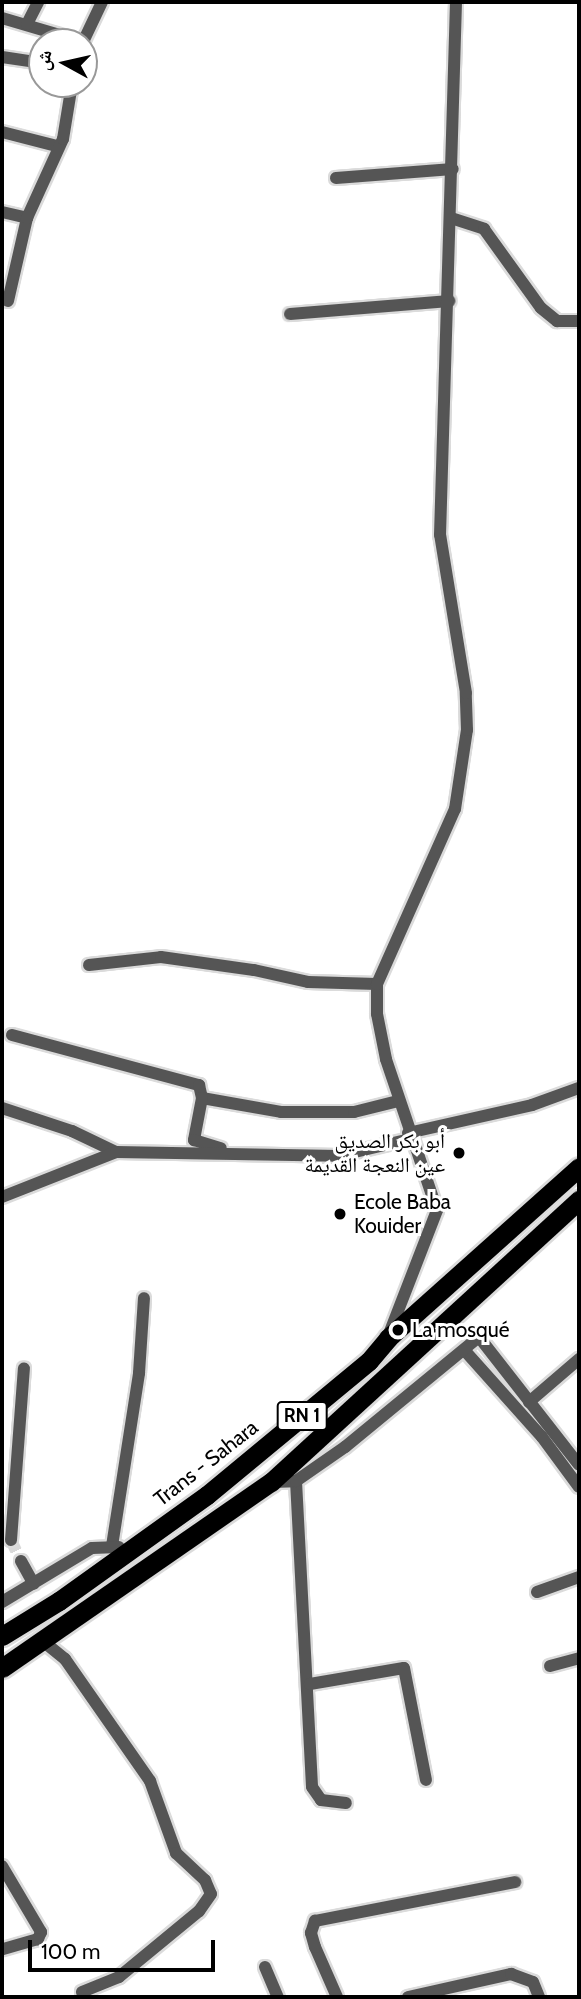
<!DOCTYPE html>
<meta charset="utf-8">
<style>
body{margin:0}
#map{position:relative;width:581px;height:1999px;overflow:hidden;background:#fff;font-family:Cabin,"Noto Naskh Arabic",sans-serif}
div>[style]{position:absolute}
.minor-tunnel>*{height:12px;margin-top:-6px;transform-origin:0;background:repeating-linear-gradient(90deg,#d9d9d9 0 12px,transparent 0 18px)}
.roads{filter:drop-shadow(2px 0 #dbdbdb) drop-shadow(-2px 0 #dbdbdb) drop-shadow(0 2px #dbdbdb) drop-shadow(0 -2px #dbdbdb)}
.minor>*{height:12px;margin:-6px;padding:0 6px;transform-origin:6px;border-radius:6px;background:#555}
.highway>*{height:19px;margin:-9.5px;padding:0 9.5px;transform-origin:9.5px;border-radius:9.5px;background:#000}
.dots>*{width:19px;height:19px;translate:-50% -50%;box-sizing:border-box;border:4px solid #fff;border-radius:50%}
span{translate:-50% -50%;white-space:nowrap;text-align:center;line-height:1.15;-webkit-text-stroke:6px #fff;paint-order:stroke}
.shield-label span{padding:2px 5px;background:#fff;border:2px solid;border-radius:5px;-webkit-text-stroke-width:0}
.shield-label{font-size:19px;color:#000;font-weight:700}
.poi-label{font-size:21px;color:#000}
.right{translate:-100% -50%;text-align:right}
.left{translate:0 -50%;text-align:left}
.street-label{font-size:21px;color:#000}
.frame{position:absolute;inset:0;border:4px solid #000;pointer-events:none}
.north{position:absolute;left:28px;top:28px;width:70px;height:70px;box-sizing:border-box;background:#fff;border:2px solid #999;border-radius:50%;rotate:278deg;font-size:19px;font-weight:700;line-height:28px;text-align:center;color:#000}
.north::after{content:'';display:block;margin:auto;width:24px;height:32px;background:#000;clip-path:polygon(50% 0,100% 100%,50% 72%,0 100%)}
.scale{position:absolute;left:28px;top:1940px;width:187px;height:32px;box-sizing:border-box;border:4px solid #000;border-top:0;padding-left:9px;font-size:21px;line-height:24px;white-space:nowrap;color:#000;-webkit-text-stroke:5px #fff;paint-order:stroke}
</style>
<div id="map">
<div class="minor-tunnel">
<div style="left:11px;top:1540px;width:23px;rotate:65deg"></div>
</div>
<div class="roads">
<div class="minor">
<div style="left:2px;top:18px;width:84px;rotate:16.5deg"></div>
<div style="left:27px;top:24px;width:25px;rotate:-63deg"></div>
<div style="left:83px;top:42px;width:44px;rotate:-64.6deg"></div>
<div style="left:2px;top:57px;width:40px;rotate:8.5deg"></div>
<div style="left:2px;top:132px;width:57px;rotate:14.3deg"></div>
<div style="left:336px;top:178px;width:117px;rotate:-4.4deg"></div>
<div style="left:2px;top:212px;width:26px;rotate:13deg"></div>
<div style="left:451px;top:218px;width:35px;rotate:18deg"></div>
<div style="left:484px;top:229px;width:97px;rotate:54.2deg"></div>
<div style="left:541px;top:308px;width:21px;rotate:39deg"></div>
<div style="left:557px;top:321px;width:22px"></div>
<div style="left:8px;top:301px;width:85px;rotate:-77.1deg"></div>
<div style="left:27px;top:218px;width:87px;rotate:-65.5deg"></div>
<div style="left:63px;top:139px;width:56px;rotate:-80.7deg"></div>
<div style="left:290px;top:314px;width:160px;rotate:-4.7deg"></div>
<div style="left:89px;top:965px;width:72px;rotate:-6.3deg"></div>
<div style="left:161px;top:957px;width:94px;rotate:8deg"></div>
<div style="left:254px;top:970px;width:55px;rotate:12.5deg"></div>
<div style="left:308px;top:982px;width:69px;rotate:1.7deg"></div>
<div style="left:12px;top:1035px;width:194px;rotate:15deg"></div>
<div style="left:199px;top:1085px;width:13px;rotate:77deg"></div>
<div style="left:202px;top:1098px;width:80px;rotate:10deg"></div>
<div style="left:281px;top:1112px;width:73px"></div>
<div style="left:354px;top:1112px;width:45px;rotate:-14deg"></div>
<div style="left:202px;top:1098px;width:43px;rotate:100.8deg"></div>
<div style="left:194px;top:1140px;width:28px;rotate:17deg"></div>
<div style="left:2px;top:1108px;width:74px;rotate:18.2deg"></div>
<div style="left:72px;top:1131px;width:49px;rotate:25.5deg"></div>
<div style="left:408px;top:1133px;width:127px;rotate:-12.7deg"></div>
<div style="left:532px;top:1105px;width:50px;rotate:-19.9deg"></div>
<div style="left:2px;top:1197px;width:123px;rotate:-21.5deg"></div>
<div style="left:116px;top:1152px;width:222px;rotate:1deg"></div>
<div style="left:338px;top:1156px;width:74px;rotate:-13.3deg"></div>
<div style="left:389px;top:1334px;width:133px;rotate:-68.8deg"></div>
<div style="left:437px;top:1210px;width:159px;rotate:-108.7deg"></div>
<div style="left:386px;top:1059px;width:46px;rotate:-101.3deg"></div>
<div style="left:377px;top:1014px;width:30px;rotate:-90deg"></div>
<div style="left:377px;top:984px;width:192px;rotate:-66deg"></div>
<div style="left:455px;top:809px;width:80px;rotate:-81.4deg"></div>
<div style="left:467px;top:730px;width:37px;rotate:-92deg"></div>
<div style="left:466px;top:693px;width:160px;rotate:-99.3deg"></div>
<div style="left:440px;top:535px;width:533px;rotate:-88.28deg"></div>
<div style="left:466px;top:1352px;width:114px;rotate:48.2deg"></div>
<div style="left:542px;top:1437px;width:62px;rotate:53.5deg"></div>
<div style="left:529px;top:1402px;width:66px;rotate:-40.7deg"></div>
<div style="left:296px;top:1481px;width:306px;rotate:87deg"></div>
<div style="left:312px;top:1787px;width:16px;rotate:55deg"></div>
<div style="left:321px;top:1800px;width:25px;rotate:7deg"></div>
<div style="left:272px;top:1482px;width:24px;rotate:-2deg"></div>
<div style="left:296px;top:1481px;width:60px;rotate:-34.8deg"></div>
<div style="left:345px;top:1447px;width:173px;rotate:-39.4deg"></div>
<div style="left:479px;top:1337px;width:162px;rotate:52deg"></div>
<div style="left:11px;top:1540px;width:172px;rotate:-85.7deg"></div>
<div style="left:112px;top:1546px;width:175px;rotate:-81.1deg"></div>
<div style="left:139px;top:1373px;width:75px;rotate:-86.2deg"></div>
<div style="left:21px;top:1561px;width:26px;rotate:61deg"></div>
<div style="left:537px;top:1592px;width:45px;rotate:-19.7deg"></div>
<div style="left:2px;top:1602px;width:105px;rotate:-31deg"></div>
<div style="left:92px;top:1548px;width:27px;rotate:-2deg"></div>
<div style="left:44px;top:1642px;width:27px;rotate:39deg"></div>
<div style="left:65px;top:1659px;width:149px;rotate:55.1deg"></div>
<div style="left:150px;top:1781px;width:77px;rotate:70.1deg"></div>
<div style="left:176px;top:1853px;width:40px;rotate:43deg"></div>
<div style="left:205px;top:1880px;width:15px;rotate:67deg"></div>
<div style="left:211px;top:1894px;width:21px;rotate:125deg"></div>
<div style="left:199px;top:1911px;width:104px;rotate:140.5deg"></div>
<div style="left:119px;top:1977px;width:40px;rotate:158deg"></div>
<div style="left:550px;top:1666px;width:30px;rotate:-15deg"></div>
<div style="left:310px;top:1684px;width:95px;rotate:-9.7deg"></div>
<div style="left:404px;top:1668px;width:114px;rotate:78.9deg"></div>
<div style="left:2px;top:1866px;width:77px;rotate:59.4deg"></div>
<div style="left:41px;top:1932px;width:8px;rotate:113deg"></div>
<div style="left:38px;top:1939px;width:37px;rotate:164deg"></div>
<div style="left:265px;top:1967px;width:33px;rotate:67deg"></div>
<div style="left:337px;top:1997px;width:55px;rotate:-113.7deg"></div>
<div style="left:315px;top:1947px;width:15px;rotate:-106deg"></div>
<div style="left:311px;top:1933px;width:13px;rotate:-72deg"></div>
<div style="left:315px;top:1921px;width:204px;rotate:-11deg"></div>
<div style="left:408px;top:1997px;width:106px;rotate:-12.6deg"></div>
<div style="left:511px;top:1974px;width:23px;rotate:20deg"></div>
<div style="left:533px;top:1982px;width:16px;rotate:68deg"></div>
</div>
<div class="highway">
<div style="left:2px;top:1636px;width:67px;rotate:-31.6deg"></div>
<div style="left:59px;top:1601px;width:182px;rotate:-35.6deg"></div>
<div style="left:207px;top:1495px;width:210px;rotate:-39.6deg"></div>
<div style="left:369px;top:1361px;width:30px;rotate:-50deg"></div>
<div style="left:388px;top:1338px;width:256px;rotate:-41.8deg"></div>
<div style="left:2px;top:1668px;width:327px;rotate:-34.7deg"></div>
<div style="left:271px;top:1482px;width:418px;rotate:-42.5deg"></div>
</div>
</div>
<div class="dots">
<div style="left:459px;top:1153px;background:#000"></div>
<div style="left:340px;top:1214px;background:#000"></div>
<div style="left:398px;top:1330px;background:#000"></div>
</div>
<div class="shield-label">
<span style="left:302px;top:1416px">RN 1</span>
</div>
<div class="poi-label">
<span class="right" style="left:445px;top:1153px">أبو بكر الصديق<br>عين النعجة القديمة</span>
<span class="left" style="left:354px;top:1214px">Ecole Baba<br>Kouider</span>
<span class="left" style="left:412px;top:1330px">La mosqué</span>
</div>
<div class="street-label">
<span style="left:206px;top:1463px;rotate:-38deg">Trans - Sahara</span>
</div>
<div class="frame"></div>
<div class="north">ش</div>
<div class="scale">100 m</div>
</div>
